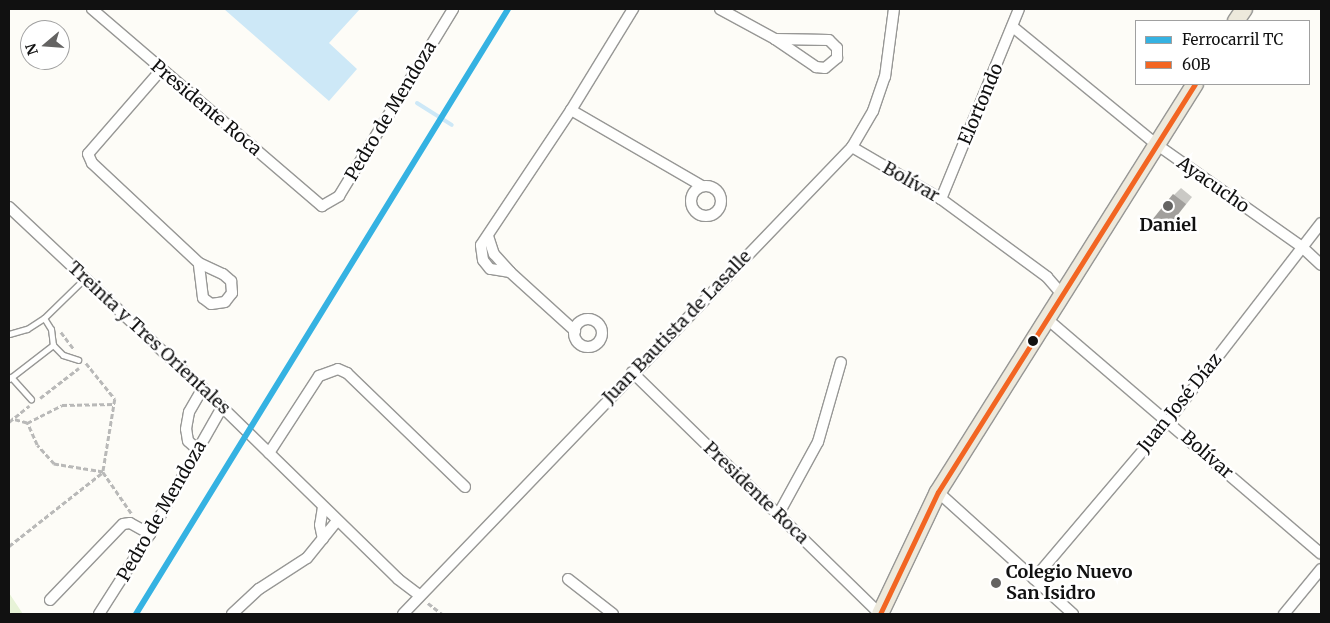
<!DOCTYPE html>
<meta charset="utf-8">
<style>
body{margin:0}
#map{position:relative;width:1330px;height:623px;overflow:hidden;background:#fdfcf7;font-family:Merriweather,serif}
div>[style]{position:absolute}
.green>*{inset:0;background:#e7f3d7}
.water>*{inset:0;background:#cde8f7}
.shadow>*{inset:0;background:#0003}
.stream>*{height:4px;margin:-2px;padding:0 2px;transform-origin:2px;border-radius:2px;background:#cde8f7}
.building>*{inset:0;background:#a19f9c}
.path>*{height:2.5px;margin-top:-1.25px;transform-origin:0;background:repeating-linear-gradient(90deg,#b9b9b8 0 5px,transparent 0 7.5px)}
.roads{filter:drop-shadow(1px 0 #979795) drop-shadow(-1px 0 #979795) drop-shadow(0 1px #979795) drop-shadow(0 -1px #979795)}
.lane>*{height:5px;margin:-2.5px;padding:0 2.5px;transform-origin:2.5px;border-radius:2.5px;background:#fffffe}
.street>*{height:10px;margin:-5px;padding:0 5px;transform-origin:5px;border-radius:5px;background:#fffffe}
.street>.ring{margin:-5px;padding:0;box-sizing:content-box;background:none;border:10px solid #fffffe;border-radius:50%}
.primary>*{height:16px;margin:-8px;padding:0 8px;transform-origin:8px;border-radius:8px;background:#ede9dc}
.bus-1>*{height:5px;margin:-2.5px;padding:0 2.5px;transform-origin:2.5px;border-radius:2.5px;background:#f26522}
.rail-1>*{height:6px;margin:-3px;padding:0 3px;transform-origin:3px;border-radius:3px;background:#35b2e2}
.dots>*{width:14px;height:14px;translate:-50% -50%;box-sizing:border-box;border:2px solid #fff;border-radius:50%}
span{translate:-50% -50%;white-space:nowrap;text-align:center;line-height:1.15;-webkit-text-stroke:5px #fff;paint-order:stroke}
.street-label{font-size:18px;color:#111}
.poi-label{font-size:18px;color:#111;font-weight:700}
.left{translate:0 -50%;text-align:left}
.frame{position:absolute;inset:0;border:10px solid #111;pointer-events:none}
.legend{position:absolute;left:1135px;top:20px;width:175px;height:65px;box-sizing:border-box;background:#fff;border:1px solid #a0a0a0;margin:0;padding:6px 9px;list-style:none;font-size:15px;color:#111}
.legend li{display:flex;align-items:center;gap:10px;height:25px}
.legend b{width:25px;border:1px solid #a0a0a0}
.north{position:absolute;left:20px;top:20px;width:50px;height:50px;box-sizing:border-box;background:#fff;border:1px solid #a0a0a0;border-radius:50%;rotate:252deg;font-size:14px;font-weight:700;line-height:20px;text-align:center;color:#111}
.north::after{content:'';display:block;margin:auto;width:18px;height:22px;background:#646362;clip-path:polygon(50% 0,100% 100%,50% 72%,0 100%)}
</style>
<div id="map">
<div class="green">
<i style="clip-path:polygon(9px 593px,23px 614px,9px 614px)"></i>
</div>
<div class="water">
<i style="clip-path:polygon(224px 9px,360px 9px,329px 43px,357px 69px,329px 101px)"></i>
</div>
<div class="shadow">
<i style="clip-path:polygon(1181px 188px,1192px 197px,1172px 222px,1174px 195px)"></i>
</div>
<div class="stream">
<i style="left:417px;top:103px;width:41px;rotate:32.2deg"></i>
</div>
<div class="building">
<i style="clip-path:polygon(1173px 194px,1186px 204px,1165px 231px,1152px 220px)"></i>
</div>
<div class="path">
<i style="left:61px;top:332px;width:21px;rotate:53deg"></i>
<i style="left:86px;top:363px;width:46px;rotate:51.1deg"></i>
<i style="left:115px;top:399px;width:74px;rotate:99.3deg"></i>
<i style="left:103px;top:472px;width:51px;rotate:55.4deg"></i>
<i style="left:40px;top:398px;width:49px;rotate:-37.6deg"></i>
<i style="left:9px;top:422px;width:26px;rotate:-39deg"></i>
<i style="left:27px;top:423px;width:39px;rotate:-27deg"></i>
<i style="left:62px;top:405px;width:53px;rotate:-1.1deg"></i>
<i style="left:9px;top:546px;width:120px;rotate:-38.2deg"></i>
<i style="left:103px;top:472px;width:50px;rotate:-170.7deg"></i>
<i style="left:54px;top:464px;width:25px;rotate:-132deg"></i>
<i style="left:37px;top:445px;width:24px;rotate:-114deg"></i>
<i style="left:27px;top:423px;width:16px;rotate:-165deg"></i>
<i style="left:428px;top:603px;width:18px;rotate:38deg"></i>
</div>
<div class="roads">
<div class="lane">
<i style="left:44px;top:318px;width:13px;rotate:58deg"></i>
<i style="left:51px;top:329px;width:16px;rotate:83deg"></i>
<i style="left:53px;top:345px;width:14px;rotate:45deg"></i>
<i style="left:63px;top:355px;width:16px;rotate:18deg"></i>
<i style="left:9px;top:334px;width:19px;rotate:-16deg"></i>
<i style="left:27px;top:329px;width:20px;rotate:-33deg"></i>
<i style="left:44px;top:318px;width:57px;rotate:-44.3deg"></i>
<i style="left:11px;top:377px;width:30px;rotate:48deg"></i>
<i style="left:9px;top:379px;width:56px;rotate:-37.7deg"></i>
</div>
<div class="street">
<i style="left:92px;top:9px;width:303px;rotate:40.6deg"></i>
<i style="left:322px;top:206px;width:20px;rotate:-30deg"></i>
<i style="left:339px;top:196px;width:219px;rotate:-58.6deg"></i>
<i style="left:720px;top:9px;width:63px;rotate:28.6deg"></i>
<i style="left:775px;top:39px;width:50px;rotate:34.3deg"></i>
<i style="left:816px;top:67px;width:9px;rotate:6deg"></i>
<i style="left:825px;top:68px;width:16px;rotate:-40deg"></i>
<i style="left:837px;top:58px;width:10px;rotate:-90deg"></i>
<i style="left:837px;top:48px;width:11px;rotate:-135deg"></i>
<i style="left:829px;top:40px;width:54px;rotate:-178.9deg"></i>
<i style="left:1013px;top:27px;width:185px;rotate:39.3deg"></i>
<i style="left:1156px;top:144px;width:179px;rotate:35.2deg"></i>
<i style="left:1302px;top:247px;width:26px;rotate:43deg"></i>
<i style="left:161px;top:70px;width:111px;rotate:131deg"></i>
<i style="left:88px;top:154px;width:10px;rotate:66deg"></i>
<i style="left:92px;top:163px;width:146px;rotate:43.1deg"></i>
<i style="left:571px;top:110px;width:151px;rotate:30.1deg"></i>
<i style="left:852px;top:147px;width:103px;rotate:30.3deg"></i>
<i style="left:941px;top:199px;width:132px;rotate:36.3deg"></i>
<i style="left:1047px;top:277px;width:21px;rotate:49deg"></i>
<i class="ring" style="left:691px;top:186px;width:20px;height:20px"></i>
<i style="left:941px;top:199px;width:205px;rotate:-67.7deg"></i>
<i style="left:9px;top:207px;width:292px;rotate:43.2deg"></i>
<i style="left:222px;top:407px;width:246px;rotate:44.3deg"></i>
<i style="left:398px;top:579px;width:26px;rotate:37deg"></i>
<i style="left:488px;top:236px;width:19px;rotate:72deg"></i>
<i style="left:494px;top:254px;width:24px;rotate:48deg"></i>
<i style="left:510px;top:272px;width:88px;rotate:42.2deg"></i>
<i style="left:199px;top:263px;width:26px;rotate:25deg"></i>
<i style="left:223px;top:274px;width:11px;rotate:41deg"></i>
<i style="left:231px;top:281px;width:12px;rotate:85deg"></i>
<i style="left:232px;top:293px;width:11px;rotate:128deg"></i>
<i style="left:225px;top:302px;width:14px;rotate:172deg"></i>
<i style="left:211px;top:304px;width:10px;rotate:-143deg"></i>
<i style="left:203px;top:298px;width:35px;rotate:-97deg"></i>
<i style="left:510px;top:272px;width:20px;rotate:-171deg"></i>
<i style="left:490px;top:269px;width:11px;rotate:-128deg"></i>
<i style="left:483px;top:260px;width:15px;rotate:-98deg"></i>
<i style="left:481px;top:245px;width:162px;rotate:-56.3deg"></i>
<i style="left:571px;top:110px;width:119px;rotate:-58.5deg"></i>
<i style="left:1046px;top:318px;width:362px;rotate:40.6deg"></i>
<i class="ring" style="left:574px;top:319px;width:18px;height:18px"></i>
<i style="left:632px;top:372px;width:347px;rotate:44.3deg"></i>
<i style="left:198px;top:450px;width:13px;rotate:-138deg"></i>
<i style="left:188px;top:441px;width:12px;rotate:-99deg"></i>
<i style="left:186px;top:429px;width:17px;rotate:-80deg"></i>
<i style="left:189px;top:412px;width:28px;rotate:-60deg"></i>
<i style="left:269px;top:453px;width:92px;rotate:-57deg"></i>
<i style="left:319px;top:376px;width:20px;rotate:-20deg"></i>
<i style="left:338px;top:369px;width:10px;rotate:24deg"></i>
<i style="left:347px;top:373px;width:164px;rotate:44deg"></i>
<i style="left:938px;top:492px;width:182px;rotate:42.1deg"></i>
<i style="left:323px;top:507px;width:18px;rotate:99deg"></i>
<i style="left:320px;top:525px;width:14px;rotate:78deg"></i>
<i style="left:778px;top:515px;width:83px;rotate:-61.3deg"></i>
<i style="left:818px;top:442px;width:83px;rotate:-74deg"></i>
<i style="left:568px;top:579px;width:57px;rotate:37.9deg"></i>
<i style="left:1034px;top:579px;width:207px;rotate:-49.7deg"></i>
<i style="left:1168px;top:421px;width:250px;rotate:-52.3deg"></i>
<i style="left:50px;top:600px;width:105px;rotate:-46.2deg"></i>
<i style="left:123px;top:524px;width:7px;rotate:-8deg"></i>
<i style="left:130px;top:523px;width:23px;rotate:29deg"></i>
<i style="left:99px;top:614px;width:95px;rotate:-57.5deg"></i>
<i style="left:150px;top:534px;width:146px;rotate:-60.4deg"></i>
<i style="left:232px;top:614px;width:37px;rotate:-43deg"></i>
<i style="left:259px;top:589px;width:57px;rotate:-32.9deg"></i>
<i style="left:307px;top:558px;width:48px;rotate:-51deg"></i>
<i style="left:403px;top:614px;width:648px;rotate:-46.13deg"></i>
<i style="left:852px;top:147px;width:42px;rotate:-59.7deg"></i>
<i style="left:873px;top:111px;width:36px;rotate:-71deg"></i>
<i style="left:885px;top:77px;width:69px;rotate:-82.5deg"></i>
<i style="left:1284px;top:614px;width:58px;rotate:-50.6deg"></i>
</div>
<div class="primary">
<i style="left:1236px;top:21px;width:14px;rotate:-56deg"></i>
<i style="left:880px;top:614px;width:135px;rotate:-64.6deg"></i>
<i style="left:938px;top:492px;width:482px;rotate:-57.8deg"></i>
</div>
</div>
<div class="bus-1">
<i style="left:880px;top:614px;width:135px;rotate:-64.6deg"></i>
<i style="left:938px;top:492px;width:482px;rotate:-57.8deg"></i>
</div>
<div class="rail-1">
<i style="left:136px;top:614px;width:710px;rotate:-58.41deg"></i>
</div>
<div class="dots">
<i style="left:1168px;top:206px;background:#646362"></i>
<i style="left:1033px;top:341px;background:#111"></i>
<i style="left:996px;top:583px;background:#646362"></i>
</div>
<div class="street-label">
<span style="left:981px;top:104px;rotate:-67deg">Elortondo</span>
<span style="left:206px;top:108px;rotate:40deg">Presidente Roca</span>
<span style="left:391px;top:111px;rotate:-59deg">Pedro de Mendoza</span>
<span style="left:911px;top:182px;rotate:30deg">Bolívar</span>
<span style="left:1213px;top:185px;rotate:35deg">Ayacucho</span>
<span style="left:677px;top:327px;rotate:-46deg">Juan Bautista de Lasalle</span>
<span style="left:149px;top:338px;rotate:43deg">Treinta y Tres Orientales</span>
<span style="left:1180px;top:403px;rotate:-51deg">Juan José Díaz</span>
<span style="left:1207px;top:455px;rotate:41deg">Bolívar</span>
<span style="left:756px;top:493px;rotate:44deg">Presidente Roca</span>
<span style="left:162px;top:511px;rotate:-60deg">Pedro de Mendoza</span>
</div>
<div class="poi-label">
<span style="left:1168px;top:225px">Daniel</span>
<span class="left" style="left:1006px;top:583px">Colegio Nuevo<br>San Isidro</span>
</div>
<div class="frame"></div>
<ul class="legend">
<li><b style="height:6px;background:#35b2e2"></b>Ferrocarril TC</li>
<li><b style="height:6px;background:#f26522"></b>60B</li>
</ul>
<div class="north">N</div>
</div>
